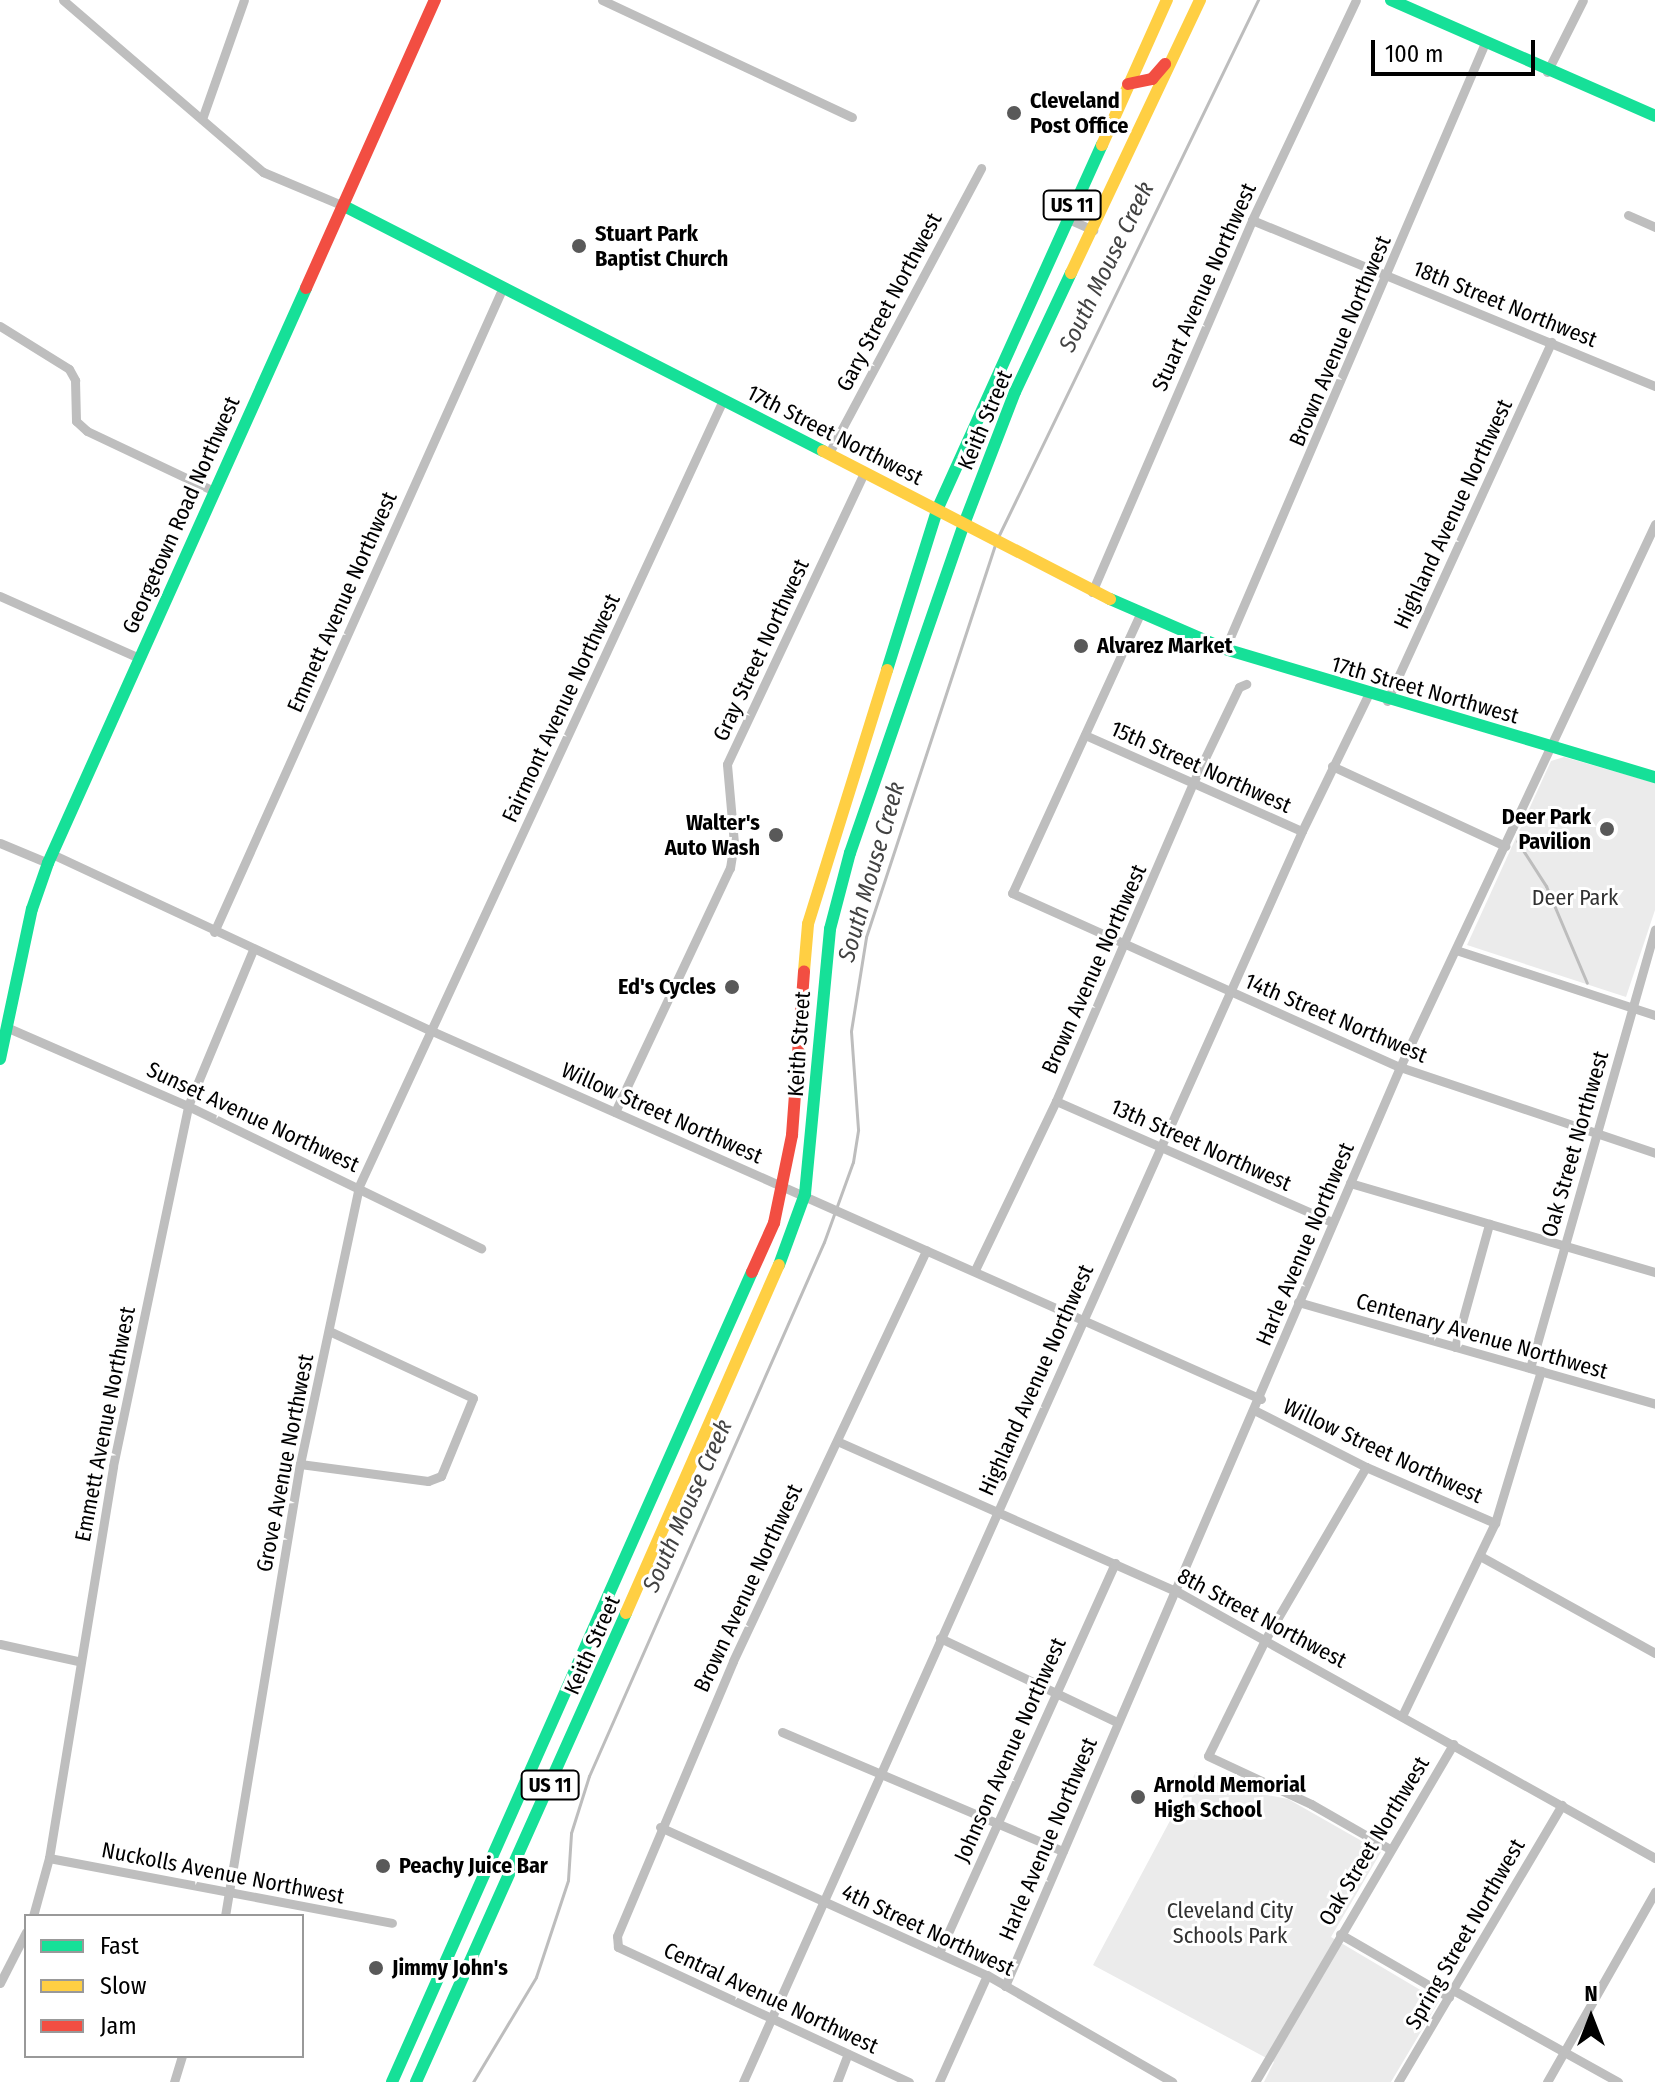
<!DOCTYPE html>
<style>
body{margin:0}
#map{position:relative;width:1655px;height:2082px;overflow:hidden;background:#fff;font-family:"Fira Sans Condensed",sans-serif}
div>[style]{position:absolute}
.green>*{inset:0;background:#ebebeb}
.stream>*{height:3px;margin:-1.5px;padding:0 1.5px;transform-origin:1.5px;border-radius:1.5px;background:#bdbdbd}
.street>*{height:9px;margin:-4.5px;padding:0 4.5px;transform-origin:4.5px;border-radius:4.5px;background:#bebebe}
.fast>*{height:12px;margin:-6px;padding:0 6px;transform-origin:6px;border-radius:6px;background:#16e098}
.slow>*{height:12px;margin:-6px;padding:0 6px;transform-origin:6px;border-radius:6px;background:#ffcf43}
.jam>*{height:12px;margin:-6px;padding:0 6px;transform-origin:6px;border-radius:6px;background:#f24e42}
.dots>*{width:22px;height:22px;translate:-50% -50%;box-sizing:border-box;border:4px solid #fff;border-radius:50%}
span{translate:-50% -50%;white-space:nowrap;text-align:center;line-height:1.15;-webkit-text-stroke:6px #fff;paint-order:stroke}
.shield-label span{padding:2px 6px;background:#fff;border:2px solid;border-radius:6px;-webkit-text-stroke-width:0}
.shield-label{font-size:20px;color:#000;font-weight:700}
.poi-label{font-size:22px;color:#000;font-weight:700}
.left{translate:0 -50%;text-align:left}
.right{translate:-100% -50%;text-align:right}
.street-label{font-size:22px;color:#000}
.park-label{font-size:22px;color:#313131}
.water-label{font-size:24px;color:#424242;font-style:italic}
.legend{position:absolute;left:24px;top:1914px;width:280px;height:144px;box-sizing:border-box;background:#fff;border:2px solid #999;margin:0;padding:10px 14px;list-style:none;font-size:24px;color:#000}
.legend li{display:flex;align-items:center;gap:16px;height:40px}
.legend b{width:40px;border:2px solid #999}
.north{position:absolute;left:1551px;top:1978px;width:80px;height:80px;-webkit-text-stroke:6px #fff;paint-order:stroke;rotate:0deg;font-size:22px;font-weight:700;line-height:32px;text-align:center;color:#000}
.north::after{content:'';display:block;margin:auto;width:28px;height:36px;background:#000;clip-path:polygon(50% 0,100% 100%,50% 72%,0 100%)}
.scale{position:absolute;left:1371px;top:40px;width:164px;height:36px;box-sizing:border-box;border:4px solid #000;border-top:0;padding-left:10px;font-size:24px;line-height:28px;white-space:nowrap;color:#000;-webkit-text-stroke:6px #fff;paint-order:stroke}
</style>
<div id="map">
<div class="green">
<i style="clip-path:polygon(1564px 757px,1655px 783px,1655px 910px,1626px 997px,1467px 945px,1551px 761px)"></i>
<i style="clip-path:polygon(1196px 1772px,1226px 1787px,1288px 1799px,1381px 1852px,1331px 1937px,1439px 2001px,1391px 2082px,1264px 2082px,1274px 2062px,1093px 1965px)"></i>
</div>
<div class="stream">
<i style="left:998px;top:537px;width:597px;rotate:-64.17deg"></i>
<i style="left:1517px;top:841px;width:54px;rotate:57.2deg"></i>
<i style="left:1546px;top:886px;width:105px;rotate:67.1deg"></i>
<i style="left:473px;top:2082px;width:122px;rotate:-59deg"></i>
<i style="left:536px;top:1977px;width:102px;rotate:-71.7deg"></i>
<i style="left:568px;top:1880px;width:47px;rotate:-86.3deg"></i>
<i style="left:571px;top:1833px;width:60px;rotate:-72.5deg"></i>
<i style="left:589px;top:1776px;width:583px;rotate:-66.25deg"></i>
<i style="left:824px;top:1242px;width:85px;rotate:-70.1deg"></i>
<i style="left:853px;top:1162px;width:33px;rotate:-81deg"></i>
<i style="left:858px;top:1129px;width:98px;rotate:-94.1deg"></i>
<i style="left:851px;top:1031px;width:95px;rotate:-80.9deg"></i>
<i style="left:866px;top:937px;width:414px;rotate:-71.8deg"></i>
</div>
<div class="street">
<i style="left:63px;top:0;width:264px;rotate:40.7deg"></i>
<i style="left:263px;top:172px;width:88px;rotate:22.8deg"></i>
<i style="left:602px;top:0;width:276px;rotate:25.1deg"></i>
<i style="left:1547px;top:72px;width:80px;rotate:-63.4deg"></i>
<i style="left:202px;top:119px;width:126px;rotate:-70.6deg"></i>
<i style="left:1628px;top:215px;width:30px;rotate:24deg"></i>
<i style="left:1066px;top:218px;width:30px;rotate:24deg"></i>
<i style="left:1252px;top:220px;width:436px;rotate:22.4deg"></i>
<i style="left:0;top:326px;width:81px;rotate:31.9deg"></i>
<i style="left:69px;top:369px;width:13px;rotate:61deg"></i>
<i style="left:75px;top:380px;width:41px;rotate:88.6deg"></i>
<i style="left:76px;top:421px;width:15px;rotate:42deg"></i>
<i style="left:87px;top:431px;width:138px;rotate:25.3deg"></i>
<i style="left:829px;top:453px;width:323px;rotate:-61.9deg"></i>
<i style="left:1092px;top:592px;width:405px;rotate:-66.7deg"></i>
<i style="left:1252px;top:220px;width:243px;rotate:-64.7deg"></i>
<i style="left:0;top:596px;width:152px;rotate:24deg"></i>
<i style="left:1140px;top:614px;width:307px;rotate:114.6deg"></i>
<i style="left:1012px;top:893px;width:425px;rotate:24.2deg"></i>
<i style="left:1400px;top:1067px;width:269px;rotate:18.6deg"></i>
<i style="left:1225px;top:649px;width:657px;rotate:-66.79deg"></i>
<i style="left:1387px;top:701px;width:395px;rotate:-65.4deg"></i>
<i style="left:1085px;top:735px;width:237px;rotate:23.9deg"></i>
<i style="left:1332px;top:766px;width:191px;rotate:24.8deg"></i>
<i style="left:0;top:843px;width:52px;rotate:22.6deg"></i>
<i style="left:52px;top:854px;width:419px;rotate:25deg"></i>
<i style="left:432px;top:1031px;width:907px;rotate:23.94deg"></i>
<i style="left:214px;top:932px;width:707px;rotate:-65.86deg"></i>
<i style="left:1456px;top:950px;width:209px;rotate:18.1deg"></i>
<i style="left:6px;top:1027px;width:198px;rotate:23.5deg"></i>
<i style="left:188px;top:1106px;width:326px;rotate:25.9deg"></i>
<i style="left:1056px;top:1101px;width:301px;rotate:23.7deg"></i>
<i style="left:615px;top:1112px;width:270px;rotate:-64.8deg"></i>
<i style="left:730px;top:868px;width:25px;rotate:-81deg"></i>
<i style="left:734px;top:843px;width:79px;rotate:-95.1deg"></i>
<i style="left:727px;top:764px;width:322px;rotate:-64.8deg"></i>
<i style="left:1350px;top:1183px;width:318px;rotate:16.3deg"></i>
<i style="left:975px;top:1270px;width:187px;rotate:-64.4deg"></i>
<i style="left:1056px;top:1101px;width:346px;rotate:-66.7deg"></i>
<i style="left:1193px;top:783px;width:106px;rotate:-64.4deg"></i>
<i style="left:1239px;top:687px;width:8px;rotate:-23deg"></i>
<i style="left:1298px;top:1302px;width:371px;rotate:15.9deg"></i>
<i style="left:1455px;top:1347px;width:128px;rotate:-74.5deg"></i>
<i style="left:1530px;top:1368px;width:456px;rotate:-74.1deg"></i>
<i style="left:1256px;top:1411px;width:123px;rotate:27deg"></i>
<i style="left:1366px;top:1467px;width:141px;rotate:23.5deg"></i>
<i style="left:837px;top:1441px;width:373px;rotate:23.9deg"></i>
<i style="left:1178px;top:1592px;width:546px;rotate:29.15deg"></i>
<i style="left:300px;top:1464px;width:129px;rotate:7.6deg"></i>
<i style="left:428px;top:1481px;width:14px;rotate:-21deg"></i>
<i style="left:441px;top:1476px;width:84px;rotate:-67.7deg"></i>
<i style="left:473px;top:1398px;width:159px;rotate:-155deg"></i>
<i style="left:1366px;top:1467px;width:198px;rotate:120.3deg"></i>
<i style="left:1266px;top:1638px;width:131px;rotate:116.2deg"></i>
<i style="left:1208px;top:1756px;width:114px;rotate:25deg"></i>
<i style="left:1311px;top:1804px;width:91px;rotate:29.7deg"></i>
<i style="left:1480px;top:1556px;width:200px;rotate:29deg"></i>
<i style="left:940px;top:1638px;width:196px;rotate:25.4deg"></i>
<i style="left:0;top:1644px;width:80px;rotate:12.3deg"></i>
<i style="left:1402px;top:1716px;width:214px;rotate:-64.3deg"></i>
<i style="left:1495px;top:1523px;width:159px;rotate:-73.2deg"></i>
<i style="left:782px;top:1732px;width:305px;rotate:23deg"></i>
<i style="left:660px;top:1827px;width:359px;rotate:24.4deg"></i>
<i style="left:987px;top:1975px;width:214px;rotate:30deg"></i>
<i style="left:49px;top:1858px;width:349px;rotate:10.7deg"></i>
<i style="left:33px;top:1916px;width:60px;rotate:-74.6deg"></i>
<i style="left:49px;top:1858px;width:397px;rotate:-80.7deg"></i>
<i style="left:113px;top:1466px;width:368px;rotate:-78.2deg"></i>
<i style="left:188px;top:1106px;width:169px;rotate:-67.4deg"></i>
<i style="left:225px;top:1916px;width:458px;rotate:-80.6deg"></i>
<i style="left:300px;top:1464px;width:284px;rotate:-78deg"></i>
<i style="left:359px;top:1186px;width:866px;rotate:-65.15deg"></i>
<i style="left:1340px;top:1934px;width:126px;rotate:30deg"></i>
<i style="left:939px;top:1953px;width:428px;rotate:-65.7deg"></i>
<i style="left:0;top:1983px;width:57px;rotate:-63deg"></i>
<i style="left:1005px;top:1986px;width:1000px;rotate:-66.74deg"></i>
<i style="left:1400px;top:1067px;width:600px;rotate:-64.84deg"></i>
<i style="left:1453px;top:1990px;width:189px;rotate:29.1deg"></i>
<i style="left:174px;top:2082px;width:27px;rotate:-73deg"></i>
<i style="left:743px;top:2082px;width:1370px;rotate:-65.92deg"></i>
<i style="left:1302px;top:831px;width:151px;rotate:-64.1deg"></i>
<i style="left:837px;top:2082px;width:30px;rotate:-69deg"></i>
<i style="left:909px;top:2082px;width:321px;rotate:-155.1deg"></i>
<i style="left:618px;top:1947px;width:11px;rotate:-95deg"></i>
<i style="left:617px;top:1936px;width:298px;rotate:-67.1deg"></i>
<i style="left:733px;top:1661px;width:454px;rotate:-64.8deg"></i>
<i style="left:939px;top:2082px;width:117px;rotate:-65.8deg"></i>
<i style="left:1255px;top:2082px;width:392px;rotate:-59.6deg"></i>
<i style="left:1398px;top:2082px;width:322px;rotate:-59.4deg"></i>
<i style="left:1547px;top:2082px;width:219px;rotate:-60.4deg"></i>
</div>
<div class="fast">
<i style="left:1391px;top:0;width:288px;rotate:23.7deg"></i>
<i style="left:344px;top:206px;width:538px;rotate:27.09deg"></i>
<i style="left:1110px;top:599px;width:125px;rotate:23.5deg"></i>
<i style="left:1225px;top:649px;width:449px;rotate:16.6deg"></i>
<i style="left:887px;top:670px;width:168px;rotate:-72.6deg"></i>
<i style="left:937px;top:510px;width:401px;rotate:-65.7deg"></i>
<i style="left:0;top:1059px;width:153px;rotate:-78deg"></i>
<i style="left:32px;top:909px;width:49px;rotate:-70.8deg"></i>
<i style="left:48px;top:863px;width:630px;rotate:-65.83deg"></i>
<i style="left:779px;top:1265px;width:76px;rotate:-69.9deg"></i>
<i style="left:805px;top:1194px;width:266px;rotate:-84.6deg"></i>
<i style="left:830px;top:929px;width:79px;rotate:-75.3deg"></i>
<i style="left:850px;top:853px;width:348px;rotate:-70.9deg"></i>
<i style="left:964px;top:524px;width:142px;rotate:-68.9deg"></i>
<i style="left:1015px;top:392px;width:132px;rotate:-64.8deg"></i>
<i style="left:392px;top:2082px;width:886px;rotate:-66.04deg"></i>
<i style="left:416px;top:2082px;width:514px;rotate:-65.88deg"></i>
</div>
<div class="slow">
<i style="left:1102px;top:145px;width:159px;rotate:-65.9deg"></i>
<i style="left:1071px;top:273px;width:302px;rotate:-64.7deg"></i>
<i style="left:823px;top:451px;width:323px;rotate:27.3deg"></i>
<i style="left:804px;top:971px;width:47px;rotate:-85.1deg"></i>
<i style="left:808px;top:924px;width:266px;rotate:-72.7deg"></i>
<i style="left:626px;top:1613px;width:380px;rotate:-66.3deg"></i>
</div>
<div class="jam">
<i style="left:1128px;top:84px;width:25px;rotate:-12deg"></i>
<i style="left:1152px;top:79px;width:20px;rotate:-49deg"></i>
<i style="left:306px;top:288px;width:316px;rotate:-65.9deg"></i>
<i style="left:752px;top:1272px;width:54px;rotate:-65.8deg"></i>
<i style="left:774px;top:1223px;width:90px;rotate:-78.4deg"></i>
<i style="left:792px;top:1135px;width:164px;rotate:-85.8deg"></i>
</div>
<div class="dots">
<i style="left:1014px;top:113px;background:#595959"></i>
<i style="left:579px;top:246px;background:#595959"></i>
<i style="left:1081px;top:646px;background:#595959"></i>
<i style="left:1607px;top:829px;background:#595959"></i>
<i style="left:776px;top:835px;background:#595959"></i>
<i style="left:732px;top:987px;background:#595959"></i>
<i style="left:1138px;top:1797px;background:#595959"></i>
<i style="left:383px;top:1866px;background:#595959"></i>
<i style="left:376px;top:1968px;background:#595959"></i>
</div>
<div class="shield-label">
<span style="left:1072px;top:205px">US 11</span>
<span style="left:550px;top:1785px">US 11</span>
</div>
<div class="poi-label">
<span class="left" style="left:1030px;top:113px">Cleveland<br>Post Office</span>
<span class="left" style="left:595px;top:246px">Stuart Park<br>Baptist Church</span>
<span class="left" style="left:1097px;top:646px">Alvarez Market</span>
<span class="right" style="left:1591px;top:829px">Deer Park<br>Pavilion</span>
<span class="right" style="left:760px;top:835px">Walter's<br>Auto Wash</span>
<span class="right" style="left:716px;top:987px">Ed's Cycles</span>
<span class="left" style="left:1154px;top:1797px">Arnold Memorial<br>High School</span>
<span class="left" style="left:399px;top:1866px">Peachy Juice Bar</span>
<span class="left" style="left:392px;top:1968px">Jimmy John's</span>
</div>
<div class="street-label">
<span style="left:1204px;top:287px;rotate:-66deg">Stuart Avenue Northwest</span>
<span style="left:889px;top:302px;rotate:-62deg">Gary Street Northwest</span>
<span style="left:1505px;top:304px;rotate:22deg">18th Street Northwest</span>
<span style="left:1340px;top:341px;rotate:-67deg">Brown Avenue Northwest</span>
<span style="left:985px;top:420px;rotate:-67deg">Keith Street</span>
<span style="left:835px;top:435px;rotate:27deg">17th Street Northwest</span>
<span style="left:1453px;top:514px;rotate:-65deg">Highland Avenue Northwest</span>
<span style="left:181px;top:515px;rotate:-66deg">Georgetown Road Northwest</span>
<span style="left:342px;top:602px;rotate:-66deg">Emmett Avenue Northwest</span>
<span style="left:761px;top:650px;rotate:-65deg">Gray Street Northwest</span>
<span style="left:1425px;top:690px;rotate:16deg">17th Street Northwest</span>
<span style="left:561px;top:708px;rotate:-65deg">Fairmont Avenue Northwest</span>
<span style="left:1201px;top:767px;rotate:24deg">15th Street Northwest</span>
<span style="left:1094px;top:969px;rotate:-66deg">Brown Avenue Northwest</span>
<span style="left:1336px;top:1018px;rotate:23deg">14th Street Northwest</span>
<span style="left:799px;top:1044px;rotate:-86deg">Keith Street</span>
<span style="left:662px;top:1113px;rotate:24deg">Willow Street Northwest</span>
<span style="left:253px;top:1117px;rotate:25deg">Sunset Avenue Northwest</span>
<span style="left:1575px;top:1144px;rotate:-74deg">Oak Street Northwest</span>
<span style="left:1201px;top:1145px;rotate:24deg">13th Street Northwest</span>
<span style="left:1305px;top:1244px;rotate:-67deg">Harle Avenue Northwest</span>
<span style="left:1482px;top:1336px;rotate:16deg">Centenary Avenue Northwest</span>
<span style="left:1036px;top:1380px;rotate:-66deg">Highland Avenue Northwest</span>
<span style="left:105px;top:1424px;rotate:-79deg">Emmett Avenue Northwest</span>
<span style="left:1383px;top:1451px;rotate:25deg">Willow Street Northwest</span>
<span style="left:285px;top:1463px;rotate:-79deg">Grove Avenue Northwest</span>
<span style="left:748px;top:1588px;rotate:-65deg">Brown Avenue Northwest</span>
<span style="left:1262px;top:1618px;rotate:28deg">8th Street Northwest</span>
<span style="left:592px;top:1645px;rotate:-66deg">Keith Street</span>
<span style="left:1010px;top:1750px;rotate:-66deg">Johnson Avenue Northwest</span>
<span style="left:1048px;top:1839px;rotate:-67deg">Harle Avenue Northwest</span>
<span style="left:1374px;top:1841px;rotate:-59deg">Oak Street Northwest</span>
<span style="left:223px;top:1873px;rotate:11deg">Nuckolls Avenue Northwest</span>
<span style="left:928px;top:1930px;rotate:25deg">4th Street Northwest</span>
<span style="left:1465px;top:1934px;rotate:-60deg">Spring Street Northwest</span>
<span style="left:771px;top:1998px;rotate:25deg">Central Avenue Northwest</span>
</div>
<div class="park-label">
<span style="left:1575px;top:898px">Deer Park</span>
<span style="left:1230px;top:1923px">Cleveland City<br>Schools Park</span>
</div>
<div class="water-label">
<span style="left:1107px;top:267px;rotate:-64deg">South Mouse Creek</span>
<span style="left:872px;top:872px;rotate:-74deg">South Mouse Creek</span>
<span style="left:688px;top:1506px;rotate:-66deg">South Mouse Creek</span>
</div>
<ul class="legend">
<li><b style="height:10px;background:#16e098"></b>Fast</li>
<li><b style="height:10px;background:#ffcf43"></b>Slow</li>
<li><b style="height:10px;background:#f24e42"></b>Jam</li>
</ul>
<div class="north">N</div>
<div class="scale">100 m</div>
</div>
